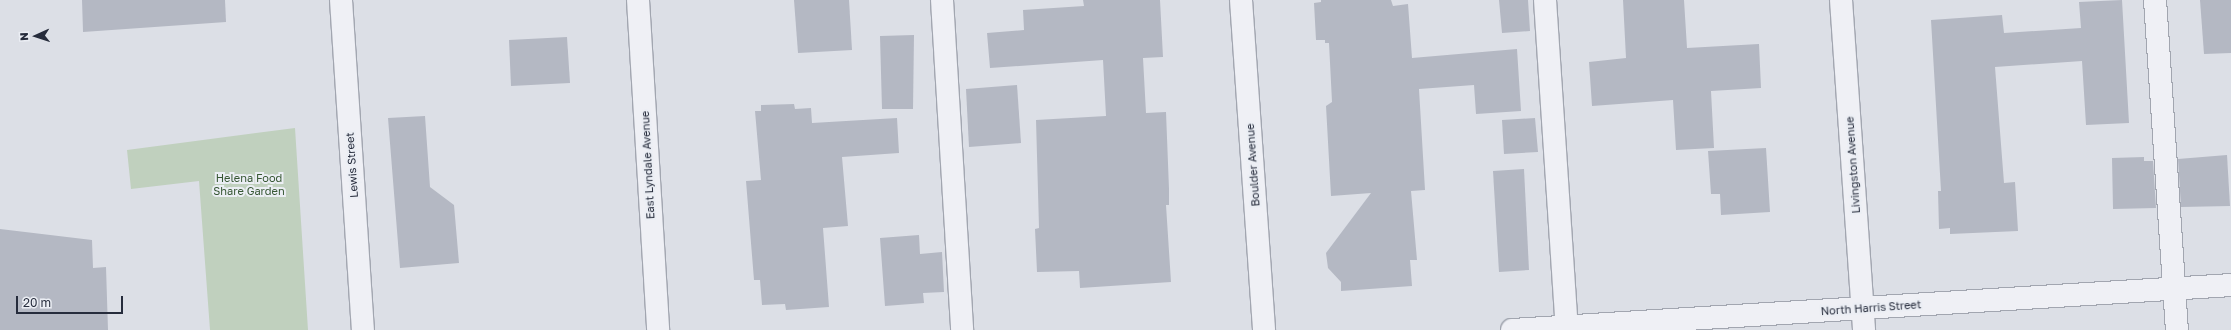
<!DOCTYPE html>
<style>
body{margin:0}
#map{position:relative;width:2231px;height:330px;overflow:hidden;background:#dcdfe6;font-family:"Golos Text",sans-serif}
div>[style]{position:absolute}
.green>*{inset:0;background:#c0d0be}
.building>*{inset:0;background:#b4b8c3}
.roads{filter:drop-shadow(1px 0 #a2a6b0) drop-shadow(-1px 0 #a2a6b0) drop-shadow(0 1px #a2a6b0) drop-shadow(0 -1px #a2a6b0)}
.minor>*{height:22px;margin:-11px;padding:0 11px;transform-origin:11px;border-radius:11px;background:#eff0f5}
span{translate:-50% -50%;white-space:nowrap;text-align:center;line-height:1.15;-webkit-text-stroke:4px #ebeef4;paint-order:stroke}
.street-label{font-size:11px;color:#262c3c}
.park-label{font-size:11px;color:#375734}
.north{position:absolute;left:16px;top:16px;width:40px;height:40px;-webkit-text-stroke:3px #ebeef4;paint-order:stroke;rotate:267deg;font-size:11px;font-weight:700;line-height:16px;text-align:center;color:#262c3c}
.north::after{content:'';display:block;margin:auto;width:14px;height:18px;background:#262c3c;clip-path:polygon(50% 0,100% 100%,50% 72%,0 100%)}
.scale{position:absolute;left:16px;top:296px;width:107px;height:18px;box-sizing:border-box;border:2px solid #262c3c;border-top:0;padding-left:5px;font-size:12px;line-height:14px;white-space:nowrap;color:#262c3c;-webkit-text-stroke:3px #ebeef4;paint-order:stroke}
</style>
<div id="map">
<div class="green">
<i style="clip-path:polygon(295px 128px,308px 330px,210px 330px,199px 181px,131px 189px,127px 150px)"></i>
</div>
<div class="building">
<i style="clip-path:polygon(82px 0,225px 0,226px 22px,83px 32px)"></i>
<i style="clip-path:polygon(794px 0,849px 0,852px 50px,798px 53px)"></i>
<i style="clip-path:polygon(1083px 0,1160px 0,1163px 57px,1143px 58px,1146px 113px,1166px 112px,1169px 189px,1169px 205px,1166px 205px,1171px 282px,1080px 288px,1079px 271px,1037px 272px,1035px 229px,1039px 228px,1036px 120px,1106px 116px,1103px 60px,990px 68px,987px 33px,1024px 30px,1023px 10px,1084px 6px)"></i>
<i style="clip-path:polygon(1321px 0,1391px 0,1393px 6px,1408px 4px,1412px 58px,1517px 49px,1521px 111px,1476px 114px,1474px 85px,1419px 89px,1425px 190px,1411px 191px,1417px 260px,1410px 260px,1412px 286px,1341px 291px,1341px 282px,1328px 268px,1326px 253px,1371px 193px,1331px 196px,1326px 106px,1332px 102px,1329px 43px,1325px 43px,1325px 40px,1316px 40px,1314px 3px,1321px 2px)"></i>
<i style="clip-path:polygon(1499px 0,1528px 0,1530px 31px,1502px 33px)"></i>
<i style="clip-path:polygon(1623px 0,1684px 0,1687px 48px,1759px 44px,1761px 88px,1711px 91px,1714px 148px,1676px 150px,1673px 100px,1592px 106px,1589px 62px,1626px 58px)"></i>
<i style="clip-path:polygon(2122px 0,2129px 123px,2086px 125px,2082px 61px,1995px 67px,2004px 183px,2015px 182px,2018px 231px,1950px 234px,1950px 228px,1939px 229px,1938px 191px,1941px 191px,1931px 20px,2002px 15px,2004px 33px,2081px 28px,2079px 2px)"></i>
<i style="clip-path:polygon(2200px 0,2231px 0,2231px 53px,2204px 54px)"></i>
<i style="clip-path:polygon(914px 35px,913px 109px,882px 109px,880px 36px)"></i>
<i style="clip-path:polygon(567px 37px,570px 83px,511px 86px,509px 40px)"></i>
<i style="clip-path:polygon(1017px 85px,1021px 143px,969px 147px,966px 89px)"></i>
<i style="clip-path:polygon(794px 104px,795px 109px,811px 108px,812px 123px,897px 118px,899px 153px,842px 157px,848px 226px,823px 228px,829px 307px,786px 310px,785px 304px,762px 305px,760px 280px,754px 280px,746px 181px,761px 180px,755px 111px,761px 111px,761px 105px)"></i>
<i style="clip-path:polygon(425px 116px,430px 187px,454px 205px,459px 263px,400px 268px,388px 118px)"></i>
<i style="clip-path:polygon(1535px 118px,1538px 152px,1504px 154px,1502px 120px)"></i>
<i style="clip-path:polygon(1766px 148px,1770px 212px,1721px 215px,1720px 194px,1711px 194px,1708px 151px)"></i>
<i style="clip-path:polygon(2227px 155px,2230px 206px,2181px 207px,2178px 159px)"></i>
<i style="clip-path:polygon(2144px 157px,2144px 161px,2153px 161px,2156px 208px,2113px 209px,2112px 158px)"></i>
<i style="clip-path:polygon(1524px 169px,1529px 270px,1499px 272px,1493px 171px)"></i>
<i style="clip-path:polygon(0 229px,92px 240px,93px 268px,106px 267px,108px 330px,0 330px)"></i>
<i style="clip-path:polygon(919px 235px,920px 254px,942px 252px,944px 292px,923px 293px,924px 303px,885px 306px,880px 238px)"></i>
</div>
<div class="roads">
<div class="minor">
<i style="left:341px;top:0;width:331px;rotate:86.2deg"></i>
<i style="left:638px;top:0;width:331px;rotate:86.5deg"></i>
<i style="left:942px;top:0;width:331px;rotate:86.5deg"></i>
<i style="left:1241px;top:0;width:331px;rotate:86deg"></i>
<i style="left:1545px;top:0;width:328px;rotate:86.2deg"></i>
<i style="left:1841px;top:0;width:331px;rotate:86deg"></i>
<i style="left:2155px;top:0;width:331px;rotate:86.2deg"></i>
<i style="left:1512px;top:330px;width:720px;rotate:-3.58deg"></i>
</div>
</div>
<div class="street-label">
<span style="left:352px;top:165px;rotate:-94deg">Lewis Street</span>
<span style="left:648px;top:165px;rotate:-93deg">East Lyndale Avenue</span>
<span style="left:1253px;top:165px;rotate:-94deg">Boulder Avenue</span>
<span style="left:1853px;top:165px;rotate:-94deg">Livingston Avenue</span>
<span style="left:1871px;top:308px;rotate:-4deg">North Harris Street</span>
</div>
<div class="park-label">
<span style="left:249px;top:185px">Helena Food<br>Share Garden</span>
</div>
<div class="north">N</div>
<div class="scale">20 m</div>
</div>
